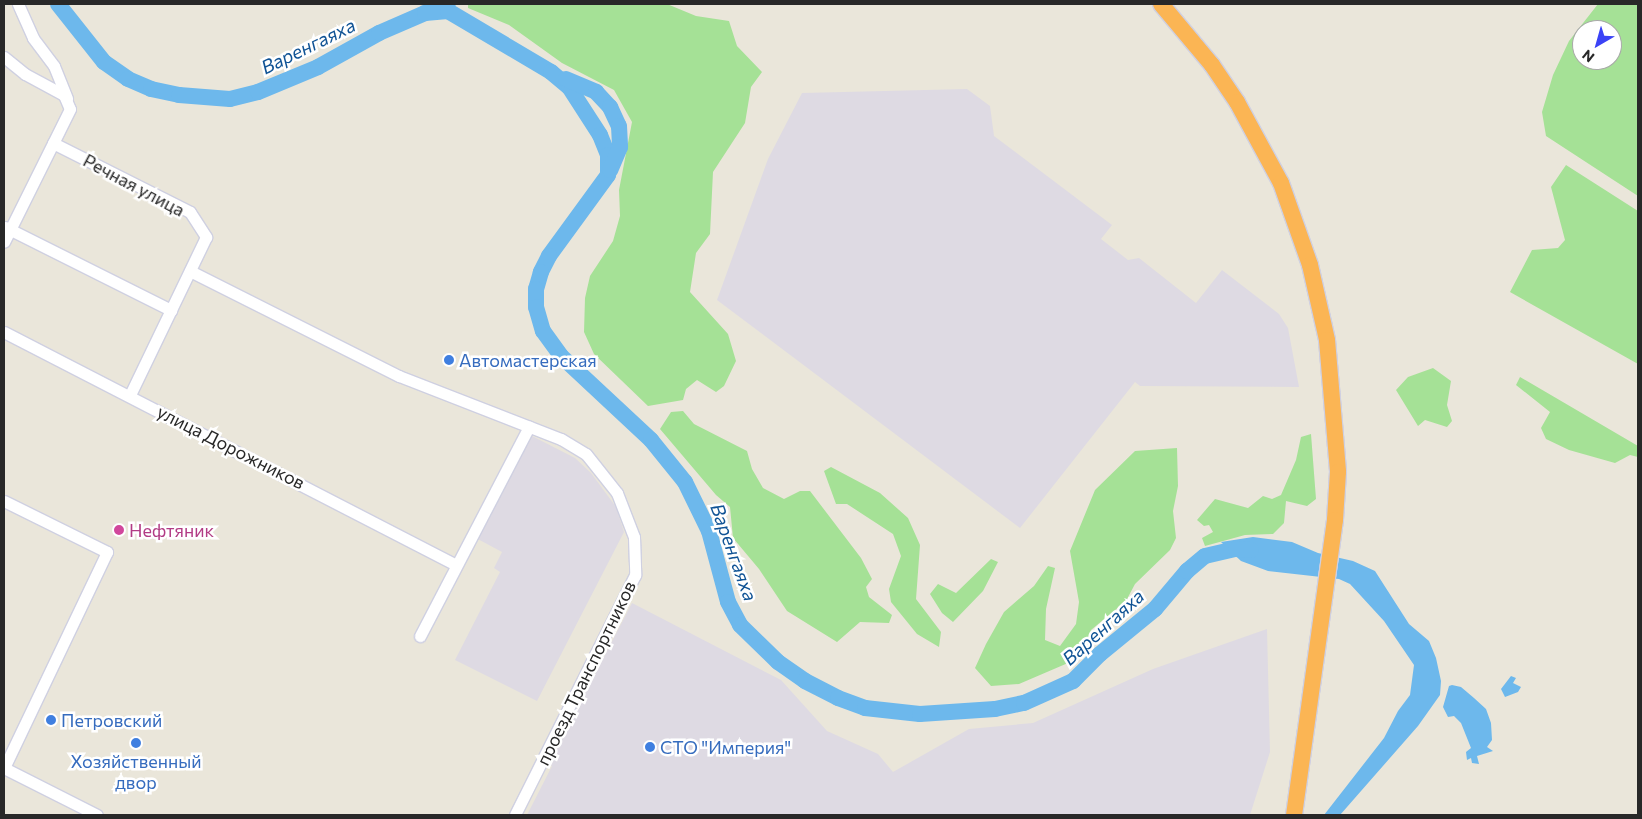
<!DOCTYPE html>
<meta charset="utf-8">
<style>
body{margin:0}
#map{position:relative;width:1642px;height:819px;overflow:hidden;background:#eae6da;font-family:Commissioner,sans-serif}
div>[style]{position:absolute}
.industrial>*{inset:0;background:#dedae3}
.green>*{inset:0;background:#a5e196}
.water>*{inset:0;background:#6db8ec}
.stream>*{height:2.5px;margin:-1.25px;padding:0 1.25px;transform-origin:1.25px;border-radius:1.25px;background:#6db8ec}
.river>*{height:16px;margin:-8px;padding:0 8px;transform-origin:8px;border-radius:8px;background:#6db8ec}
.roads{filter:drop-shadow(1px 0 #cfd0e1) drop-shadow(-1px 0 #cfd0e1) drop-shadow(0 1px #cfd0e1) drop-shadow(0 -1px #cfd0e1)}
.minor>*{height:11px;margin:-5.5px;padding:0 5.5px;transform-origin:5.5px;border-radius:5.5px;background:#fff}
.highway>*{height:16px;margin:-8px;padding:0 8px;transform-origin:8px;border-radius:8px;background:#fbb554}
.dots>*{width:14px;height:14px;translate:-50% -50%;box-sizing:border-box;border:2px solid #fff;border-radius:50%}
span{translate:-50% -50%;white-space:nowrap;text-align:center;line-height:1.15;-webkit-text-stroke:5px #fff;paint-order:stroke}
.street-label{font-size:18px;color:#282828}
.shop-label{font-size:18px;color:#366cbe}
.left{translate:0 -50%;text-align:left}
.hotel-label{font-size:18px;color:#b23c85}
.water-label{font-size:19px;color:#105395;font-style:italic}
.frame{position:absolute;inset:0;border:5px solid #282828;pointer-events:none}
.north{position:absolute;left:1572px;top:20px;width:50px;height:50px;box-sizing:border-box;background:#fff;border:1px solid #a9a9a9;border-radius:50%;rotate:218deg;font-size:14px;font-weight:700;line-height:20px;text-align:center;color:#282828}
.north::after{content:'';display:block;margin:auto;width:18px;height:22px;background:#3b43f6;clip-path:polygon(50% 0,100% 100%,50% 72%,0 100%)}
</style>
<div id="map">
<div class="industrial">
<i style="clip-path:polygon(967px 89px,990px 106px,994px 136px,1112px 225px,1101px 239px,1128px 260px,1139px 258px,1196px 303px,1222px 270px,1279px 314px,1288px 328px,1299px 387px,1140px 386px,1135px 382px,1020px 528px,717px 300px,768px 159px,802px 93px)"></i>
<i style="clip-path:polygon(528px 434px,575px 458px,591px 473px,616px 507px,624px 532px,537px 701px,455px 660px,500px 572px,494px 568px,502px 552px,474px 537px)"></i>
<i style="clip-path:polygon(632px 603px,781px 680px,827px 731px,878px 754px,893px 772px,969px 729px,1033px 723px,1153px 669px,1267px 629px,1270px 752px,1250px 815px,527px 815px,552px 766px,548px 764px)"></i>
</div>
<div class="green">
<i style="clip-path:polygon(468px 4px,667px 4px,696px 16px,729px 21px,737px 46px,762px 72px,751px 87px,745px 123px,713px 172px,710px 234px,696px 253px,690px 292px,728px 334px,736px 361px,724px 386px,716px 392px,697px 380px,686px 389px,683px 400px,648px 406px,594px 354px,584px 332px,585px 298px,590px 276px,613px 241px,620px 216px,619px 190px,632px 122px,614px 90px,562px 63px,509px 25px,468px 8px)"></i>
<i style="clip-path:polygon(evenodd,1598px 4px,1638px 4px,1638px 196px,1546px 136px,1542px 112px,1553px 75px,1569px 41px,1598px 4px,1582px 30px,1612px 30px,1612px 60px,1582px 60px,1582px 30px)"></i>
<i style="clip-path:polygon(1566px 165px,1638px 211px,1638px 364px,1510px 292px,1532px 250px,1558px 248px,1565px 240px,1551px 187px)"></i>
<i style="clip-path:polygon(1433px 368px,1451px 381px,1447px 405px,1452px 421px,1447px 427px,1425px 420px,1418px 426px,1396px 390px,1408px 377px)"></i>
<i style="clip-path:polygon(1520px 377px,1638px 446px,1638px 457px,1630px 455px,1615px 463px,1569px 450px,1546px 439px,1541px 428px,1550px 412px,1516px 385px)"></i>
<i style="clip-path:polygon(683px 411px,694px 424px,747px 451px,752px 469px,763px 488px,784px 499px,800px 491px,810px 491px,861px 558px,872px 579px,866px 587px,869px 597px,892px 615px,889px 623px,860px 622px,837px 642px,787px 611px,759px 569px,733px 538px,730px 507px,716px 495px,660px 429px,671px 412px)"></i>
<i style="clip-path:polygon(1311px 434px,1316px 499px,1307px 506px,1286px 501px,1284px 523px,1273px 534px,1245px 535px,1205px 546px,1202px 538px,1213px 532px,1209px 525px,1204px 526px,1197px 520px,1215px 499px,1248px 508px,1263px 496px,1272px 499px,1281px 495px,1296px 460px,1301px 437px)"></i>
<i style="clip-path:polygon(1177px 448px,1178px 486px,1173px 511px,1176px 538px,1170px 550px,1135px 584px,1126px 601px,1091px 630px,1086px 644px,1068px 663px,1019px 684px,991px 686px,975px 668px,986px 644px,1004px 612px,1034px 586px,1048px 566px,1055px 568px,1046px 609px,1045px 640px,1060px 646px,1076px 624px,1079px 602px,1070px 551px,1095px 490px,1135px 451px)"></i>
<i style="clip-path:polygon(831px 467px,880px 493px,908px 518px,920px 545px,916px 599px,941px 632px,939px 647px,917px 634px,891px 602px,889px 589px,901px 556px,893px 534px,847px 504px,836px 504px,824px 471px)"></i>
<i style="clip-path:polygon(991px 559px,998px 562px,983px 591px,953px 622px,942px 613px,930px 594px,938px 584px,956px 593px)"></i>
</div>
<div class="water">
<i style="clip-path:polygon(1253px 537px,1292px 542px,1318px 553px,1353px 561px,1375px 571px,1409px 624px,1429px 641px,1436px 658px,1441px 681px,1440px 695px,1418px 726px,1340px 815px,1324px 815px,1384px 738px,1398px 711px,1410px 695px,1414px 665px,1384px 621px,1350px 584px,1339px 579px,1268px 571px,1241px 561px,1221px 542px)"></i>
<i style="clip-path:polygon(1511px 676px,1516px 678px,1513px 683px,1521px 687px,1518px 692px,1505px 697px,1501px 689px)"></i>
<i style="clip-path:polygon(1452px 685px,1461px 687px,1474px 698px,1486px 709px,1491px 723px,1492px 740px,1487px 747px,1493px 751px,1477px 756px,1479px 764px,1472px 763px,1471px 758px,1467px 760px,1466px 752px,1471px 748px,1461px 723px,1454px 716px,1448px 717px,1443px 707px,1449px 686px)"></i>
</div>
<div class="stream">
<i style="left:448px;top:11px;width:9px;rotate:-49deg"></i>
</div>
<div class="river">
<i style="left:58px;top:4px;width:74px;rotate:51.6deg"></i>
<i style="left:104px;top:62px;width:29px;rotate:35deg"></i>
<i style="left:128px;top:79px;width:25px;rotate:23deg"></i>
<i style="left:151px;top:89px;width:29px;rotate:12deg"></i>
<i style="left:179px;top:95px;width:51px;rotate:4.5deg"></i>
<i style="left:230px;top:99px;width:29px;rotate:-14deg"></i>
<i style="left:258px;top:92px;width:65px;rotate:-22.6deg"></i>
<i style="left:318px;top:67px;width:70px;rotate:-29.1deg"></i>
<i style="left:379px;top:33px;width:50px;rotate:-23.5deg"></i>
<i style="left:425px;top:13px;width:23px;rotate:-5deg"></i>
<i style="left:448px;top:11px;width:120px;rotate:30.6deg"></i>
<i style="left:551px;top:72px;width:23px;rotate:40deg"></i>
<i style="left:569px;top:87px;width:57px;rotate:57.1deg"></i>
<i style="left:600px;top:135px;width:22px;rotate:68deg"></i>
<i style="left:608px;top:155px;width:20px;rotate:90deg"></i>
<i style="left:608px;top:175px;width:100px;rotate:126.1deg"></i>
<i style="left:549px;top:256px;width:18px;rotate:117deg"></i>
<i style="left:541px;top:272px;width:18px;rotate:106deg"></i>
<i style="left:536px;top:289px;width:18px;rotate:90deg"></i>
<i style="left:536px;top:307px;width:25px;rotate:74deg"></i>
<i style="left:543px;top:331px;width:31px;rotate:54deg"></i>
<i style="left:561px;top:356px;width:123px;rotate:43deg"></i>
<i style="left:651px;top:440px;width:54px;rotate:51deg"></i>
<i style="left:685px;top:482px;width:55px;rotate:63.9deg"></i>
<i style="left:709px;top:531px;width:73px;rotate:75deg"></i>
<i style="left:728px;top:602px;width:26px;rotate:62deg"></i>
<i style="left:740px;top:625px;width:53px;rotate:44.2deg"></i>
<i style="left:778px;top:662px;width:33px;rotate:35deg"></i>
<i style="left:805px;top:681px;width:37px;rotate:27deg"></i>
<i style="left:838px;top:698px;width:29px;rotate:20deg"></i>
<i style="left:865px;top:708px;width:55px;rotate:6.2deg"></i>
<i style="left:920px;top:714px;width:75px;rotate:-3.8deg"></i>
<i style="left:995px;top:709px;width:30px;rotate:-12deg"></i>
<i style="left:1024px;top:703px;width:54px;rotate:-24.2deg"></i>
<i style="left:1073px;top:681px;width:38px;rotate:-45deg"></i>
<i style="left:1100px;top:654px;width:71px;rotate:-39.3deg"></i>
<i style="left:1155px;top:609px;width:50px;rotate:-49.9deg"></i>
<i style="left:1187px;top:571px;width:23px;rotate:-40deg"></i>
<i style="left:1205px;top:556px;width:32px;rotate:-13deg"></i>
<i style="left:1236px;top:549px;width:15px;rotate:4deg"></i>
<i style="left:566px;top:79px;width:33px;rotate:23deg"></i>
<i style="left:596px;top:92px;width:21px;rotate:47deg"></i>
<i style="left:610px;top:107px;width:21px;rotate:65deg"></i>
<i style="left:619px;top:126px;width:21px;rotate:87deg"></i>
<i style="left:620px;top:147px;width:25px;rotate:113deg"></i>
</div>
<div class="roads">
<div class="minor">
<i style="left:18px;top:4px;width:37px;rotate:66deg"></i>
<i style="left:33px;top:38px;width:35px;rotate:53deg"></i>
<i style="left:54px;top:66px;width:35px;rotate:68deg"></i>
<i style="left:4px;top:57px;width:27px;rotate:39deg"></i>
<i style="left:25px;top:74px;width:44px;rotate:28.3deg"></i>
<i style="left:64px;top:95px;width:15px;rotate:67deg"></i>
<i style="left:70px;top:109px;width:148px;rotate:116.4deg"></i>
<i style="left:53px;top:143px;width:153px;rotate:26.7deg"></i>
<i style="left:190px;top:212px;width:30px;rotate:57deg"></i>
<i style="left:206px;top:237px;width:175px;rotate:115.7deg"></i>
<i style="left:5px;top:227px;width:186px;rotate:26.6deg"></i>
<i style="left:190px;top:271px;width:234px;rotate:26.7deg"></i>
<i style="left:399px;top:376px;width:174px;rotate:21.3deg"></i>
<i style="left:561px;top:439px;width:29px;rotate:31deg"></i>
<i style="left:586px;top:454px;width:50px;rotate:51.5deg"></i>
<i style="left:617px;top:493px;width:47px;rotate:68.9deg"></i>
<i style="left:634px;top:537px;width:38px;rotate:88deg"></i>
<i style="left:635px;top:575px;width:268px;rotate:116.6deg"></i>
<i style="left:4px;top:332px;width:509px;rotate:27.27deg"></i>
<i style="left:4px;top:501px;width:115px;rotate:26.3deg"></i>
<i style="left:107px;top:552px;width:239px;rotate:115.5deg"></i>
<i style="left:420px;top:636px;width:236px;rotate:-62.5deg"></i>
<i style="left:4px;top:768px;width:104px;rotate:26.8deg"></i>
</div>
<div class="highway">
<i style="left:1161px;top:4px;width:80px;rotate:50.1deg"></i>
<i style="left:1212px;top:65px;width:45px;rotate:56deg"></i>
<i style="left:1237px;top:102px;width:92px;rotate:61.5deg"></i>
<i style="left:1281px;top:183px;width:87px;rotate:70.5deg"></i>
<i style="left:1310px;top:265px;width:77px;rotate:77.2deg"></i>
<i style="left:1327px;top:340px;width:132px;rotate:85.2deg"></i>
<i style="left:1338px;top:472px;width:48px;rotate:93.6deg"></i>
<i style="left:1335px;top:520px;width:298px;rotate:97.9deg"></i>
</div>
</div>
<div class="dots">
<i style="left:449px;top:360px;background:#3f7fe0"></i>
<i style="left:119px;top:530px;background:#d1479c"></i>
<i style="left:51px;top:720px;background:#3f7fe0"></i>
<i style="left:136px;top:743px;background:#3f7fe0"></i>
<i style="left:650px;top:747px;background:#3f7fe0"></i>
</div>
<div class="street-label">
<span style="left:134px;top:185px;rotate:28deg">Речная улица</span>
<span style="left:231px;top:447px;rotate:27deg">улица Дорожников</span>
<span style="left:586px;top:673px;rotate:-64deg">проезд Транспортников</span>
</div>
<div class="shop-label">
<span class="left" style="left:459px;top:360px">Автомастерская</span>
<span class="left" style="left:61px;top:720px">Петровский</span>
<span class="left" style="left:660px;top:747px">СТО "Империя"</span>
<span style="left:136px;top:772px">Хозяйственный<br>двор</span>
</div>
<div class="hotel-label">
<span class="left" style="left:129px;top:530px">Нефтяник</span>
</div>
<div class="water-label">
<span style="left:308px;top:46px;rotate:-26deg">Варенгаяха</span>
<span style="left:734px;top:552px;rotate:70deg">Варенгаяха</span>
<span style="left:1103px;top:627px;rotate:-42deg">Варенгаяха</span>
</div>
<div class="frame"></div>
<div class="north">N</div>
</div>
